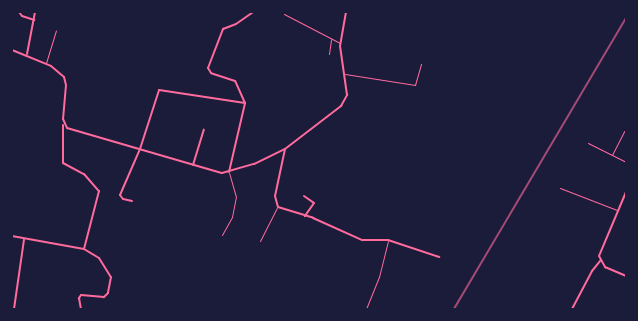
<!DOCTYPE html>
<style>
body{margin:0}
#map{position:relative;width:638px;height:321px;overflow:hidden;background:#1b1b3a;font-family:"Nunito Sans",sans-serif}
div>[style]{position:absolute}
.service>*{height:1px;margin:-0.5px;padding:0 0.5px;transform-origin:0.5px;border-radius:0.5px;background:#ff6b9d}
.minor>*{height:2px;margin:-1px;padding:0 1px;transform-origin:1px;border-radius:1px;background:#ff6b9d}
.rail>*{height:1.5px;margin:-0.75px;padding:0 0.75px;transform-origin:0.75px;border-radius:0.75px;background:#a44b75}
span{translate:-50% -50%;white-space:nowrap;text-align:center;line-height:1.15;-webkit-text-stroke:3px #1b1b3a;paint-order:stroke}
.frame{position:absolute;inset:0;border:13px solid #1b1b3a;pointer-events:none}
</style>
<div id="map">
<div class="service">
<i style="left:284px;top:14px;width:63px;rotate:27.4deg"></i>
<i style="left:329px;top:54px;width:15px;rotate:-82deg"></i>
<i style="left:46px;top:63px;width:34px;rotate:-73deg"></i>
<i style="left:345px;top:74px;width:71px;rotate:8.9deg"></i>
<i style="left:415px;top:85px;width:22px;rotate:-74deg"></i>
<i style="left:588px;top:143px;width:42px;rotate:26.6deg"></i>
<i style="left:612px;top:155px;width:27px;rotate:-63deg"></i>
<i style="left:560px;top:188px;width:61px;rotate:21.1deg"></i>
<i style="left:222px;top:235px;width:21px;rotate:-61deg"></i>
<i style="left:232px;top:217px;width:20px;rotate:-79deg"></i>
<i style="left:236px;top:197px;width:25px;rotate:-106deg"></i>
<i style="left:260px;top:241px;width:37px;rotate:-63deg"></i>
<i style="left:366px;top:309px;width:35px;rotate:-68deg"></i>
<i style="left:379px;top:277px;width:37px;rotate:-76deg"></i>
</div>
<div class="minor">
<i style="left:19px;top:12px;width:5px;rotate:53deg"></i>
<i style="left:22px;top:16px;width:13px;rotate:18deg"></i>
<i style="left:525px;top:12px;width:18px"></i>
<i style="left:12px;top:50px;width:42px;rotate:22.3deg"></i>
<i style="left:51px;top:66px;width:17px;rotate:40deg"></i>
<i style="left:64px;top:77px;width:8px;rotate:76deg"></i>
<i style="left:66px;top:85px;width:34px;rotate:95deg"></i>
<i style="left:63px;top:119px;width:10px;rotate:66deg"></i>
<i style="left:67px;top:128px;width:161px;rotate:16.2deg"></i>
<i style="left:222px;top:173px;width:33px;rotate:-16deg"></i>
<i style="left:254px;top:164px;width:34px;rotate:-26deg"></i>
<i style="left:285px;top:149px;width:71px;rotate:-37.5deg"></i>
<i style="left:341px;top:106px;width:13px;rotate:-61deg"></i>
<i style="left:347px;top:95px;width:49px;rotate:-98.1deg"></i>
<i style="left:340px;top:46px;width:35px;rotate:-80deg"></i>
<i style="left:27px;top:54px;width:43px;rotate:-79.2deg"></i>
<i style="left:63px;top:125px;width:38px;rotate:90deg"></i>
<i style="left:63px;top:163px;width:24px;rotate:28deg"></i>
<i style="left:84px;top:174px;width:23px;rotate:49deg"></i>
<i style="left:99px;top:191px;width:60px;rotate:104.5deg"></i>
<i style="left:285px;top:149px;width:48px;rotate:102deg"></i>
<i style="left:275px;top:196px;width:11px;rotate:75deg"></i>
<i style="left:278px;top:207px;width:37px;rotate:17deg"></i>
<i style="left:313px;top:218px;width:54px;rotate:24.2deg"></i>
<i style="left:362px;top:240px;width:26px"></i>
<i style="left:388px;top:240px;width:54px;rotate:18.4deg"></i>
<i style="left:193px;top:165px;width:37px;rotate:-73deg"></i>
<i style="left:229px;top:172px;width:71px;rotate:-76.9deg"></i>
<i style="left:245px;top:103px;width:24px;rotate:-114deg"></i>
<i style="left:235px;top:81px;width:25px;rotate:-162deg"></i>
<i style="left:211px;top:73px;width:6px;rotate:-121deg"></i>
<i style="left:208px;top:68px;width:42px;rotate:-69deg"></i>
<i style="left:223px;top:29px;width:14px;rotate:-21deg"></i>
<i style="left:236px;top:24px;width:21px;rotate:-35deg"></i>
<i style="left:626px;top:192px;width:69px;rotate:112.9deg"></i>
<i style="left:599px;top:256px;width:13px;rotate:61deg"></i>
<i style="left:605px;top:267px;width:23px;rotate:23deg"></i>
<i style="left:304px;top:196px;width:12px;rotate:35deg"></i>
<i style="left:314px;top:203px;width:16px;rotate:125deg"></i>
<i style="left:132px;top:201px;width:9px;rotate:-167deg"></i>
<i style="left:123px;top:199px;width:5px;rotate:-127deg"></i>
<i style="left:120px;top:195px;width:50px;rotate:-66.5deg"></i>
<i style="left:140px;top:149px;width:62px;rotate:-72.1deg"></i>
<i style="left:159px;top:90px;width:87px;rotate:8.6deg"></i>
<i style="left:12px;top:236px;width:73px;rotate:10.2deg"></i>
<i style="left:84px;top:249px;width:17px;rotate:31deg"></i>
<i style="left:99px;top:258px;width:22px;rotate:58deg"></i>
<i style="left:111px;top:277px;width:16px;rotate:101deg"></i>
<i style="left:108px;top:293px;width:6px;rotate:135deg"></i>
<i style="left:104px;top:297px;width:23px;rotate:-175deg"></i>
<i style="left:81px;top:295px;width:4px;rotate:124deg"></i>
<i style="left:79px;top:298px;width:11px;rotate:80deg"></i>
<i style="left:14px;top:309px;width:70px;rotate:-81.8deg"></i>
<i style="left:572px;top:309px;width:43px;rotate:-62.2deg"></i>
<i style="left:592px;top:271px;width:13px;rotate:-51deg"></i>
</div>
<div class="rail">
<i style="left:454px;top:309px;width:338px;rotate:-59.4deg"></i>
</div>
<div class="frame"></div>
</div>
